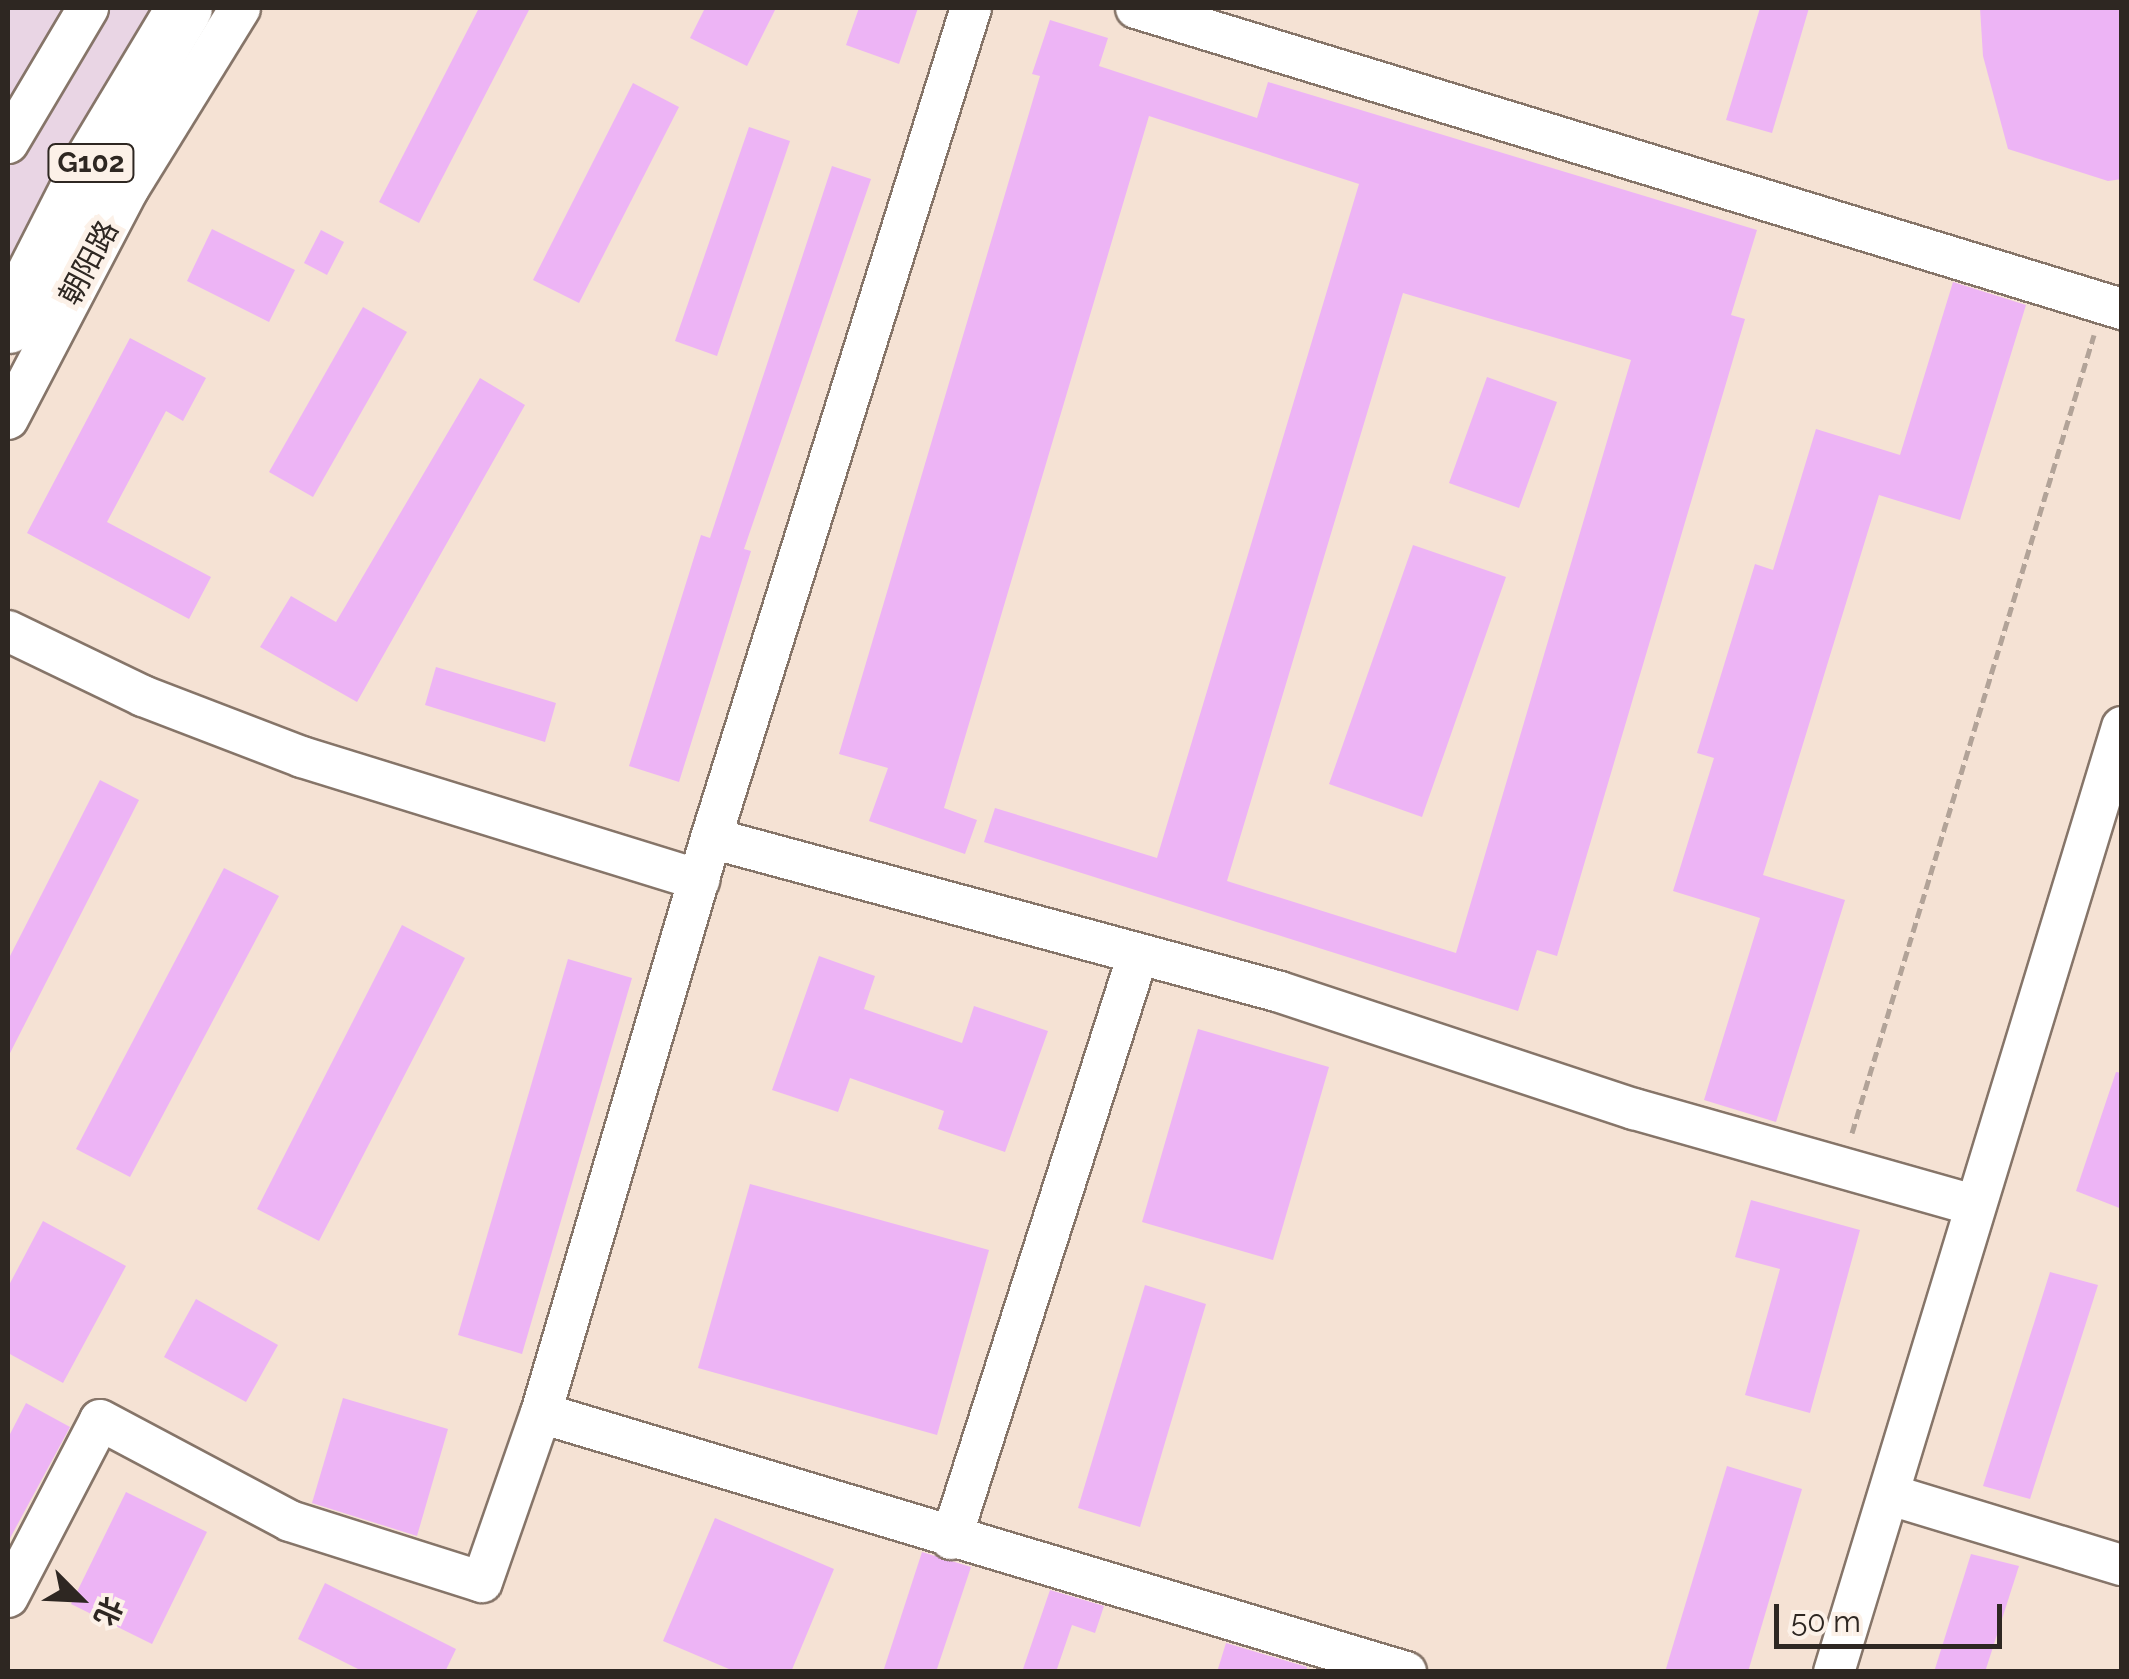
<!DOCTYPE html>
<meta charset="utf-8">
<style>
body{margin:0}
#map{position:relative;width:2129px;height:1679px;overflow:hidden;background:#f5e2d4;font-family:Raleway,"Noto Sans SC",sans-serif}
div>[style]{position:absolute}
.commercial>*{inset:0;background:#e9d5e4}
.building>*{inset:0;background:#edb4f5}
.path>*{height:5px;margin-top:-2.5px;transform-origin:0;background:repeating-linear-gradient(90deg,#b2a398 0 10px,transparent 0 15px)}
.roads{filter:drop-shadow(2px 0 #867569) drop-shadow(-2px 0 #867569) drop-shadow(0 2px #867569) drop-shadow(0 -2px #867569)}
.minor>*{height:40px;margin:-20px;padding:0 20px;transform-origin:20px;border-radius:20px;background:#fff}
.highway>*{height:55px;margin:-27.5px;padding:0 27.5px;transform-origin:27.5px;border-radius:27.5px;background:#fff}
span{translate:-50% -50%;white-space:nowrap;text-align:center;line-height:1.15;-webkit-text-stroke:10px #fcf1e8;paint-order:stroke}
.shield-label span{padding:2px 8px;background:#fcf1e8;border:2px solid;border-radius:8px;-webkit-text-stroke-width:0}
.shield-label{font-size:28px;color:#2e2722;font-weight:700}
.street-label{font-size:30px;color:#2e2722}
.frame{position:absolute;inset:0;border:10px solid #2e2722;pointer-events:none}
.north{position:absolute;left:30px;top:1549px;width:100px;height:100px;-webkit-text-stroke:8px #fcf1e8;paint-order:stroke;rotate:114deg;font-size:28px;font-weight:700;line-height:40px;text-align:center;color:#2e2722}
.north::after{content:'';display:block;margin:auto;width:35px;height:45px;background:#2e2722;clip-path:polygon(50% 0,100% 100%,50% 72%,0 100%)}
.scale{position:absolute;left:1774px;top:1604px;width:228px;height:45px;box-sizing:border-box;border:5px solid #2e2722;border-top:0;padding-left:12px;font-size:30px;line-height:35px;white-space:nowrap;color:#2e2722;-webkit-text-stroke:8px #fcf1e8;paint-order:stroke}
</style>
<div id="map">
<div class="commercial">
<i style="clip-path:polygon(8px 8px,189px 8px,8px 329px)"></i>
</div>
<div class="building">
<i style="clip-path:polygon(479px 8px,530px 8px,419px 223px,379px 202px)"></i>
<i style="clip-path:polygon(705px 8px,776px 8px,747px 66px,690px 38px)"></i>
<i style="clip-path:polygon(859px 8px,918px 8px,899px 64px,846px 45px)"></i>
<i style="clip-path:polygon(1760px 8px,1809px 8px,1772px 133px,1726px 120px)"></i>
<i style="clip-path:polygon(1980px 8px,2122px 8px,2122px 179px,2108px 181px,2008px 149px,1983px 56px)"></i>
<i style="clip-path:polygon(evenodd,1050px 20px,1108px 38px,1099px 66px,1257px 118px,1268px 82px,1757px 230px,1731px 315px,1745px 319px,1557px 956px,1537px 950px,1518px 1011px,984px 842px,995px 808px,1157px 858px,1359px 184px,1149px 116px,944px 808px,977px 820px,965px 854px,869px 821px,888px 768px,839px 754px,1040px 76px,1032px 74px,1050px 20px,1403px 293px,1631px 360px,1456px 953px,1227px 881px,1403px 293px)"></i>
<i style="clip-path:polygon(633px 83px,679px 107px,579px 303px,533px 280px)"></i>
<i style="clip-path:polygon(749px 127px,790px 141px,717px 356px,675px 341px)"></i>
<i style="clip-path:polygon(832px 166px,871px 179px,744px 549px,751px 551px,679px 782px,629px 766px,701px 535px,710px 538px)"></i>
<i style="clip-path:polygon(212px 229px,295px 270px,269px 322px,187px 281px)"></i>
<i style="clip-path:polygon(321px 230px,344px 242px,327px 275px,304px 263px)"></i>
<i style="clip-path:polygon(1953px 282px,2026px 305px,1960px 520px,1879px 495px,1763px 875px,1845px 900px,1776px 1122px,1704px 1100px,1760px 918px,1673px 891px,1714px 758px,1697px 753px,1755px 564px,1773px 570px,1816px 429px,1900px 455px)"></i>
<i style="clip-path:polygon(363px 307px,407px 332px,313px 497px,269px 472px)"></i>
<i style="clip-path:polygon(130px 338px,206px 378px,183px 421px,166px 411px,107px 522px,211px 577px,189px 619px,27px 533px)"></i>
<i style="clip-path:polygon(1487px 377px,1557px 402px,1519px 508px,1449px 483px)"></i>
<i style="clip-path:polygon(480px 378px,525px 405px,357px 702px,260px 647px,291px 596px,336px 622px)"></i>
<i style="clip-path:polygon(1413px 545px,1506px 577px,1422px 817px,1329px 784px)"></i>
<i style="clip-path:polygon(436px 667px,556px 703px,545px 742px,425px 705px)"></i>
<i style="clip-path:polygon(100px 780px,139px 800px,8px 1057px,8px 960px)"></i>
<i style="clip-path:polygon(224px 868px,279px 896px,130px 1177px,76px 1149px)"></i>
<i style="clip-path:polygon(402px 925px,465px 958px,319px 1241px,257px 1209px)"></i>
<i style="clip-path:polygon(819px 956px,875px 976px,864px 1009px,962px 1043px,974px 1006px,1048px 1031px,1005px 1152px,938px 1129px,944px 1111px,850px 1078px,838px 1112px,772px 1090px)"></i>
<i style="clip-path:polygon(568px 959px,632px 978px,522px 1354px,458px 1335px)"></i>
<i style="clip-path:polygon(1198px 1029px,1329px 1067px,1273px 1260px,1142px 1222px)"></i>
<i style="clip-path:polygon(2116px 1072px,2122px 1073px,2122px 1209px,2076px 1191px)"></i>
<i style="clip-path:polygon(750px 1184px,989px 1250px,937px 1435px,698px 1368px)"></i>
<i style="clip-path:polygon(1751px 1200px,1860px 1230px,1810px 1413px,1745px 1395px,1780px 1269px,1735px 1257px)"></i>
<i style="clip-path:polygon(43px 1221px,126px 1266px,63px 1383px,8px 1353px,8px 1287px)"></i>
<i style="clip-path:polygon(2050px 1272px,2098px 1285px,2030px 1499px,1983px 1486px)"></i>
<i style="clip-path:polygon(1145px 1285px,1206px 1304px,1140px 1527px,1078px 1508px)"></i>
<i style="clip-path:polygon(196px 1299px,278px 1345px,246px 1402px,164px 1357px)"></i>
<i style="clip-path:polygon(343px 1398px,448px 1429px,417px 1536px,312px 1503px)"></i>
<i style="clip-path:polygon(26px 1403px,70px 1427px,8px 1542px,8px 1438px)"></i>
<i style="clip-path:polygon(1727px 1466px,1802px 1489px,1748px 1672px,1665px 1672px)"></i>
<i style="clip-path:polygon(126px 1492px,207px 1532px,152px 1644px,71px 1604px)"></i>
<i style="clip-path:polygon(715px 1518px,834px 1569px,791px 1672px,736px 1672px,663px 1641px)"></i>
<i style="clip-path:polygon(922px 1552px,971px 1567px,936px 1672px,883px 1672px)"></i>
<i style="clip-path:polygon(1971px 1554px,2019px 1566px,1985px 1672px,1934px 1672px)"></i>
<i style="clip-path:polygon(325px 1583px,456px 1649px,445px 1672px,364px 1672px,298px 1639px)"></i>
<i style="clip-path:polygon(1050px 1590px,1104px 1606px,1095px 1633px,1072px 1625px,1056px 1672px,1022px 1672px)"></i>
<i style="clip-path:polygon(1226px 1643px,1307px 1667px,1306px 1672px,1217px 1672px)"></i>
</div>
<div class="path">
<i style="left:1852px;top:1133px;width:834px;rotate:-73.13deg"></i>
</div>
<div class="roads">
<div class="minor">
<i style="left:971px;top:8px;width:870px;rotate:107.39deg"></i>
<i style="left:711px;top:838px;width:600px;rotate:106.47deg"></i>
<i style="left:541px;top:1413px;width:903px;rotate:16.67deg"></i>
<i style="left:1136px;top:8px;width:1031px;rotate:16.98deg"></i>
<i style="left:8px;top:143px;width:157px;rotate:-59.3deg"></i>
<i style="left:8px;top:419px;width:261px;rotate:-62.4deg"></i>
<i style="left:129px;top:188px;width:211px;rotate:-58.3deg"></i>
<i style="left:8px;top:631px;width:150px;rotate:25.7deg"></i>
<i style="left:143px;top:696px;width:170px;rotate:21deg"></i>
<i style="left:302px;top:757px;width:416px;rotate:17.2deg"></i>
<i style="left:711px;top:838px;width:589px;rotate:15.14deg"></i>
<i style="left:1280px;top:992px;width:373px;rotate:18.3deg"></i>
<i style="left:1634px;top:1109px;width:353px;rotate:15.8deg"></i>
<i style="left:1891px;top:1495px;width:241px;rotate:16.9deg"></i>
<i style="left:951px;top:1539px;width:610px;rotate:-72.25deg"></i>
<i style="left:8px;top:1597px;width:199px;rotate:-62.5deg"></i>
<i style="left:100px;top:1420px;width:215px;rotate:28deg"></i>
<i style="left:290px;top:1521px;width:201px;rotate:17.6deg"></i>
<i style="left:482px;top:1582px;width:179px;rotate:-70.8deg"></i>
<i style="left:1834px;top:1672px;width:988px;rotate:-73.05deg"></i>
</div>
<div class="highway">
<i style="left:8px;top:325px;width:178px;rotate:-63deg"></i>
<i style="left:89px;top:166px;width:184px;rotate:-59deg"></i>
</div>
</div>
<div class="shield-label">
<span style="left:91px;top:163px">G102</span>
</div>
<div class="street-label">
<span style="left:89px;top:263px;rotate:-62deg">朝阳路</span>
</div>
<div class="frame"></div>
<div class="north">北</div>
<div class="scale">50 m</div>
</div>
